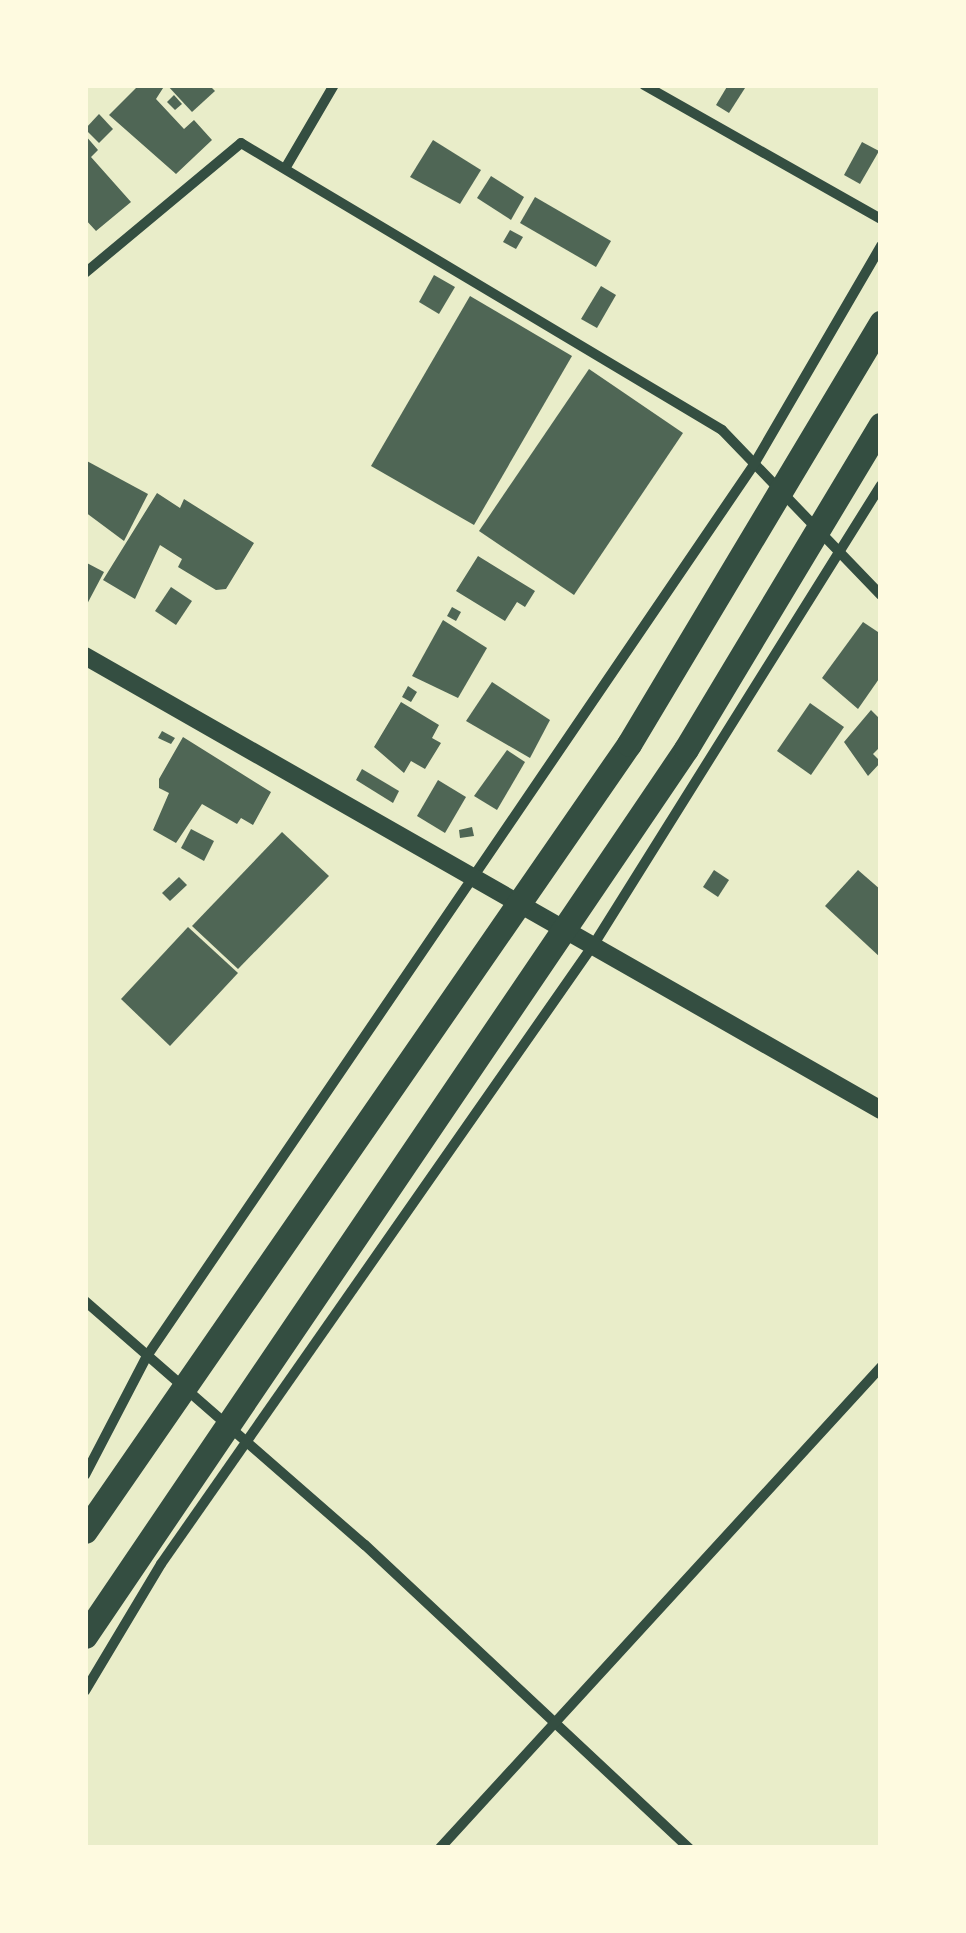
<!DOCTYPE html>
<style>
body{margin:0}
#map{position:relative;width:966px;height:1933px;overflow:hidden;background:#e9edc9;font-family:"Exo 2",sans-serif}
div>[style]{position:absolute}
.building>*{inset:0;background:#4f6655}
.minor>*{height:10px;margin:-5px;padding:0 5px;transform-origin:5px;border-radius:5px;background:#344e41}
.tertiary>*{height:18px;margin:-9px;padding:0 9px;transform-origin:9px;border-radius:9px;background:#344e41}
.trunk>*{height:25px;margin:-12.5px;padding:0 12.5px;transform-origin:12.5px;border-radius:12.5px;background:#344e41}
span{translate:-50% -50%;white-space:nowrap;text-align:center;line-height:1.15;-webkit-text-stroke:10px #fefae0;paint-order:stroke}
.frame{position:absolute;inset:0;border:88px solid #fefae0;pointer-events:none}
</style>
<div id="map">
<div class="building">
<i style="clip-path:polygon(139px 85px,165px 85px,156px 99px,184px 129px,194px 120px,212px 140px,176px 174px,109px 115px)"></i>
<i style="clip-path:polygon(167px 85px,209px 85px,215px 91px,192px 112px)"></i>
<i style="clip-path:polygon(728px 85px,745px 88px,729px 113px,716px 105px)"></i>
<i style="clip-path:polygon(174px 95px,182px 104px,175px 110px,167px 102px)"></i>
<i style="clip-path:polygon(99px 114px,113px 129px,99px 143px,85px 129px)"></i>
<i style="clip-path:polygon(85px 135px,98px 150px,91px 157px,131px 202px,96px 231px,85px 219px)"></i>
<i style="clip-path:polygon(433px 140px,481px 170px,460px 204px,410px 177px)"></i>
<i style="clip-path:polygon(862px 142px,879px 151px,860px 184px,844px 175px)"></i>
<i style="clip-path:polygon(491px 176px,524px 197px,511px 220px,477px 198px)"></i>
<i style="clip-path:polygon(535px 197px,611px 241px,596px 267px,520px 223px)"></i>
<i style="clip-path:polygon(510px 230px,523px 237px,516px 249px,503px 242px)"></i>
<i style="clip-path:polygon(434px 275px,455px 287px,439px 314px,419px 302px)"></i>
<i style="clip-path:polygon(601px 286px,616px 295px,597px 328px,581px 319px)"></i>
<i style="clip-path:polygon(470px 296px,572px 356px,474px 525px,371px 466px)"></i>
<i style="clip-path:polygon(589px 369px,683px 433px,574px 595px,479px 531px)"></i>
<i style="clip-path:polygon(85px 460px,148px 494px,124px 541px,85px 512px)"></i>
<i style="clip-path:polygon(157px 493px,180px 508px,184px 499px,254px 543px,226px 589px,216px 590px,178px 567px,182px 559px,160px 545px,135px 599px,103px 580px)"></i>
<i style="clip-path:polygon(478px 556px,535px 591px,525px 607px,517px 602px,505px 621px,456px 591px)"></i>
<i style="clip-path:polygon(85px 562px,104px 572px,85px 608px)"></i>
<i style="clip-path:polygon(171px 587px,192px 601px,176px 625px,155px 611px)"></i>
<i style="clip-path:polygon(452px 607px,461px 612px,456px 621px,447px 616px)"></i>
<i style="clip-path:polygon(443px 620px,487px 648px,458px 698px,412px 676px)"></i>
<i style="clip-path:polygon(863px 622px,881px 634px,881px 676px,858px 709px,822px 678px)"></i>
<i style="clip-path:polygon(492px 682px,550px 720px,530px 758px,466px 721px)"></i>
<i style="clip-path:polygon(408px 686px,417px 692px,411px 702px,402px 697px)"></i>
<i style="clip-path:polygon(401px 702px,439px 725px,432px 738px,441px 743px,425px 769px,411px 761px,404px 773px,374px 747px)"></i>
<i style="clip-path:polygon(810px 703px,844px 727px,811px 775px,777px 751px)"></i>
<i style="clip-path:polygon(871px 710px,881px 720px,881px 746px,873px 754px,881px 762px,868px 776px,844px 742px)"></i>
<i style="clip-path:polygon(162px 731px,175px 738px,171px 744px,158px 738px)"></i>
<i style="clip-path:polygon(183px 737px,271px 792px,253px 825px,241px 818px,237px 824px,202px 804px,176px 843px,153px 830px,169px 793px,159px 788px,159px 779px)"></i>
<i style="clip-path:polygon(507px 750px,525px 762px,497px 810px,474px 796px)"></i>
<i style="clip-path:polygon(362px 769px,399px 791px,393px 803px,356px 780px)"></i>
<i style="clip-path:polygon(438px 780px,466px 797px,445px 833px,417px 816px)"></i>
<i style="clip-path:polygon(472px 827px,474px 836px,460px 838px,459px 830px)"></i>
<i style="clip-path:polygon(191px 829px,214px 841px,204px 861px,181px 848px)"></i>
<i style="clip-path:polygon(282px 832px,329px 876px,238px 969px,192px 926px)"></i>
<i style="clip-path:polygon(714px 870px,729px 880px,718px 897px,703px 887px)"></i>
<i style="clip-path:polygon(858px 870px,881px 890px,881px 958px,825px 906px)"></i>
<i style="clip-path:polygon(179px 877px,187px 885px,170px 901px,162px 893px)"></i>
<i style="clip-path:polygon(188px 927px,238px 973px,170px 1046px,121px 999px)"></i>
</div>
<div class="minor">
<i style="left:644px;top:85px;width:272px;rotate:29.5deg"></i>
<i style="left:286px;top:167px;width:95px;rotate:-59.7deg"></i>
<i style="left:85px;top:273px;width:203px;rotate:-39.8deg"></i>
<i style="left:241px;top:143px;width:560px;rotate:30.82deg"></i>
<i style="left:722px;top:430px;width:229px;rotate:46.1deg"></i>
<i style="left:85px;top:1301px;width:371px;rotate:41.1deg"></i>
<i style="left:365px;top:1545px;width:444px;rotate:43.1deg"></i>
<i style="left:85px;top:1475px;width:134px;rotate:-62.5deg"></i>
<i style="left:147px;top:1356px;width:1077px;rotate:-55.75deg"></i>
<i style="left:753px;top:466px;width:255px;rotate:-59.8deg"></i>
<i style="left:85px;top:1691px;width:148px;rotate:-59.1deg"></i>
<i style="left:161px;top:1564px;width:756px;rotate:-55.07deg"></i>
<i style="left:594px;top:944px;width:541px;rotate:-57.98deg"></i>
<i style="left:440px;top:1848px;width:653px;rotate:-47.48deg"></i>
</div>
<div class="tertiary">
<i style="left:85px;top:656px;width:916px;rotate:29.7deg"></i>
</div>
<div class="trunk">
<i style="left:85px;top:1531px;width:957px;rotate:-55.35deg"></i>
<i style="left:629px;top:744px;width:491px;rotate:-59.1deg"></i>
<i style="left:85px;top:1636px;width:1071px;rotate:-55.88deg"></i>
<i style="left:686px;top:749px;width:378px;rotate:-59deg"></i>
</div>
<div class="frame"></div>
</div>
